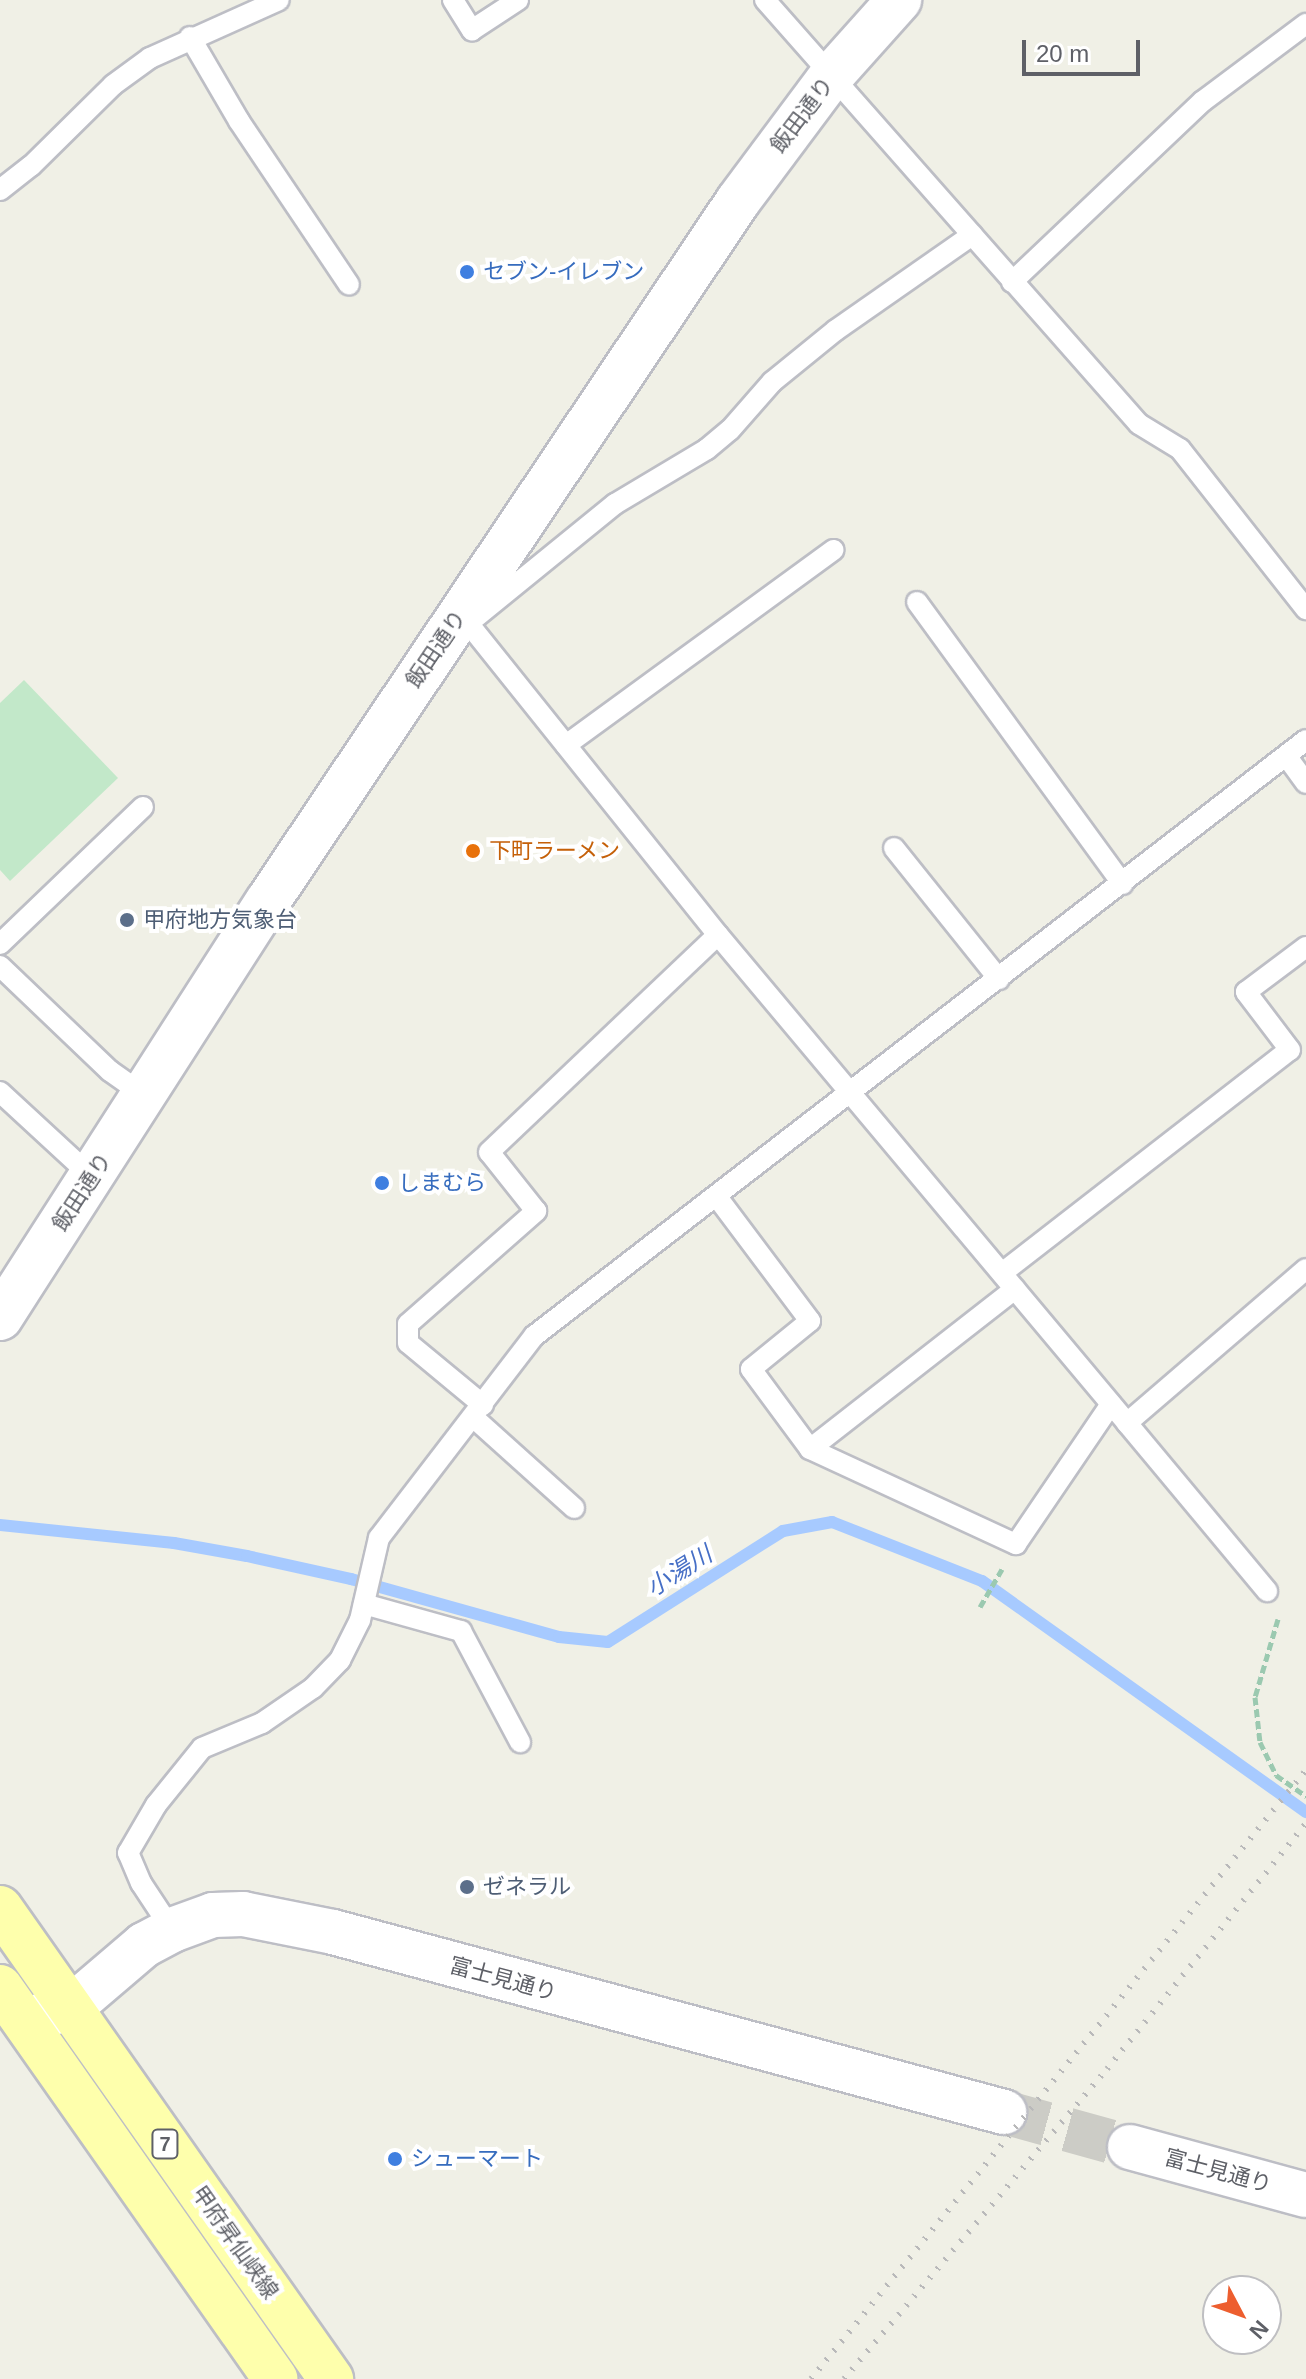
<!DOCTYPE html>
<meta charset="utf-8">
<style>
body{margin:0}
#map{position:relative;width:1306px;height:2379px;overflow:hidden;background:#f0f0e6;font-family:Helvetica,"Noto Sans JP",sans-serif}
div>[style]{position:absolute}
.green>*{inset:0;background:#c2e8c9}
.stream>*{height:12px;margin:-6px;padding:0 6px;transform-origin:6px;border-radius:6px;background:#a7caff}
.tertiary-tunnel>*{height:44px;margin-top:-22px;transform-origin:0;background:repeating-linear-gradient(90deg,#ccccc6 0 44px,transparent 0 66px)}
.path>*{height:5px;margin-top:-2.5px;transform-origin:0;background:repeating-linear-gradient(90deg,#9bc9b0 0 8px,transparent 0 12px)}
.roads{filter:drop-shadow(2px 0 #bdbec5) drop-shadow(-2px 0 #bdbec5) drop-shadow(0 2px #bdbec5) drop-shadow(0 -2px #bdbec5)}
.service>*{height:20px;margin:-10px;padding:0 10px;transform-origin:10px;border-radius:10px;background:#fff}
.tertiary>*{height:44px;margin:-22px;padding:0 22px;transform-origin:22px;border-radius:22px;background:#fff}
.secondary>*{height:44px;margin:-22px;padding:0 22px;transform-origin:22px;border-radius:22px;background:#fff}
.primary>*{height:44px;margin:-22px;padding:0 22px;transform-origin:22px;border-radius:22px;background:#feffac}
.rail>*{height:6px;margin-top:-3px;transform-origin:0;background:repeating-linear-gradient(90deg,#b9b9ba 0 2px,transparent 0 12px)}
.dots>*{width:22px;height:22px;translate:-50% -50%;box-sizing:border-box;border:4px solid #fff;border-radius:50%}
span{translate:-50% -50%;white-space:nowrap;text-align:center;line-height:1.15;-webkit-text-stroke:8px #fff;paint-order:stroke}
.shield-label span{padding:2px 6px;background:#fff;border:2px solid;border-radius:6px;-webkit-text-stroke-width:0}
.shield-label{font-size:20px;color:#5e6067;font-weight:700}
.street-label{font-size:22px;color:#5e6067}
.shop-label{font-size:22px;color:#366cbe}
.left{translate:0 -50%;text-align:left}
.food-label{font-size:22px;color:#c56008}
.service-label{font-size:22px;color:#4e5e75}
.water-label{font-size:24px;color:#466fc6;font-style:italic}
.north{position:absolute;left:1202px;top:2275px;width:80px;height:80px;box-sizing:border-box;background:#fff;border:2px solid #bfbfc2;border-radius:50%;rotate:131deg;font-size:22px;font-weight:700;line-height:32px;text-align:center;color:#5e6067}
.north::after{content:'';display:block;margin:auto;width:28px;height:36px;background:#ed5e2f;clip-path:polygon(50% 0,100% 100%,50% 72%,0 100%)}
.scale{position:absolute;left:1022px;top:40px;width:118px;height:36px;box-sizing:border-box;border:4px solid #5e6067;border-top:0;padding-left:10px;font-size:24px;line-height:28px;white-space:nowrap;color:#5e6067;-webkit-text-stroke:6px #fff;paint-order:stroke}
</style>
<div id="map">
<div class="green">
<i style="clip-path:polygon(24px 680px,118px 778px,10px 881px,0 870px,0 703px)"></i>
</div>
<div class="stream">
<i style="left:0;top:1525px;width:175px;rotate:5.9deg"></i>
<i style="left:174px;top:1543px;width:74px;rotate:10.1deg"></i>
<i style="left:247px;top:1556px;width:107px;rotate:12.5deg"></i>
<i style="left:351px;top:1579px;width:216px;rotate:15.6deg"></i>
<i style="left:559px;top:1637px;width:49px;rotate:5.8deg"></i>
<i style="left:608px;top:1642px;width:207px;rotate:-32.4deg"></i>
<i style="left:783px;top:1531px;width:50px;rotate:-10.4deg"></i>
<i style="left:832px;top:1522px;width:161px;rotate:21.5deg"></i>
<i style="left:982px;top:1581px;width:398px;rotate:35.5deg"></i>
</div>
<div class="tertiary-tunnel">
<i style="left:1004px;top:2112px;width:131px;rotate:15.5deg"></i>
</div>
<div class="path">
<i style="left:980px;top:1607px;width:44px;rotate:-59.9deg"></i>
<i style="left:1278px;top:1619px;width:81px;rotate:106.4deg"></i>
<i style="left:1255px;top:1697px;width:45px;rotate:83.7deg"></i>
<i style="left:1260px;top:1742px;width:37px;rotate:64deg"></i>
<i style="left:1276px;top:1775px;width:37px;rotate:35deg"></i>
</div>
<div class="roads">
<div class="service">
<i style="left:453px;top:0;width:36px;rotate:58deg"></i>
<i style="left:472px;top:30px;width:55px;rotate:-33.1deg"></i>
<i style="left:765px;top:0;width:565px;rotate:48.59deg"></i>
<i style="left:1139px;top:424px;width:48px;rotate:31.4deg"></i>
<i style="left:1180px;top:449px;width:204px;rotate:51.8deg"></i>
<i style="left:190px;top:37px;width:97px;rotate:59.7deg"></i>
<i style="left:239px;top:121px;width:197px;rotate:56.1deg"></i>
<i style="left:0;top:190px;width:39px;rotate:-38deg"></i>
<i style="left:31px;top:166px;width:115px;rotate:-44.6deg"></i>
<i style="left:113px;top:85px;width:46px;rotate:-36.1deg"></i>
<i style="left:150px;top:58px;width:141px;rotate:-24.2deg"></i>
<i style="left:1012px;top:282px;width:263px;rotate:-43.5deg"></i>
<i style="left:1203px;top:101px;width:129px;rotate:-36.8deg"></i>
<i style="left:917px;top:602px;width:349px;rotate:53.9deg"></i>
<i style="left:460px;top:613px;width:413px;rotate:51.3deg"></i>
<i style="left:718px;top:935px;width:637px;rotate:50.03deg"></i>
<i style="left:1127px;top:1423px;width:236px;rotate:-40.7deg"></i>
<i style="left:476px;top:617px;width:179px;rotate:-39.1deg"></i>
<i style="left:615px;top:504px;width:107px;rotate:-30.9deg"></i>
<i style="left:707px;top:449px;width:30px;rotate:-40deg"></i>
<i style="left:730px;top:430px;width:64px;rotate:-48.8deg"></i>
<i style="left:772px;top:382px;width:82px;rotate:-39.1deg"></i>
<i style="left:836px;top:330px;width:166px;rotate:-34.9deg"></i>
<i style="left:566px;top:745px;width:331px;rotate:-36.1deg"></i>
<i style="left:1287px;top:757px;width:32px;rotate:54deg"></i>
<i style="left:894px;top:848px;width:168px;rotate:51.3deg"></i>
<i style="left:0;top:944px;width:198px;rotate:-43.8deg"></i>
<i style="left:0;top:966px;width:152px;rotate:43.7deg"></i>
<i style="left:110px;top:1071px;width:42px;rotate:35.2deg"></i>
<i style="left:0;top:1092px;width:125px;rotate:42.7deg"></i>
<i style="left:717px;top:1197px;width:155px;rotate:53.1deg"></i>
<i style="left:810px;top:1321px;width:76px;rotate:140.9deg"></i>
<i style="left:751px;top:1369px;width:99px;rotate:53.6deg"></i>
<i style="left:810px;top:1449px;width:227px;rotate:24.8deg"></i>
<i style="left:1016px;top:1544px;width:169px;rotate:-55.8deg"></i>
<i style="left:1002px;top:1273px;width:364px;rotate:-37.8deg"></i>
<i style="left:1290px;top:1050px;width:73px;rotate:-127.2deg"></i>
<i style="left:1246px;top:992px;width:75px;rotate:-36.9deg"></i>
<i style="left:483px;top:1405px;width:97px;rotate:-140.4deg"></i>
<i style="left:408px;top:1343px;width:19px;rotate:-90deg"></i>
<i style="left:408px;top:1324px;width:171px;rotate:-41.4deg"></i>
<i style="left:536px;top:1211px;width:75px;rotate:-128.5deg"></i>
<i style="left:489px;top:1152px;width:315px;rotate:-43.5deg"></i>
<i style="left:473px;top:1417px;width:136px;rotate:42deg"></i>
<i style="left:1127px;top:1423px;width:219px;rotate:50.2deg"></i>
<i style="left:810px;top:1449px;width:260px;rotate:-38deg"></i>
<i style="left:364px;top:1604px;width:101px;rotate:15.6deg"></i>
<i style="left:461px;top:1631px;width:126px;rotate:62deg"></i>
<i style="left:172px;top:1930px;width:56px;rotate:-123.4deg"></i>
<i style="left:141px;top:1883px;width:33px;rotate:-113deg"></i>
<i style="left:128px;top:1853px;width:56px;rotate:-59.7deg"></i>
<i style="left:156px;top:1805px;width:73px;rotate:-51.1deg"></i>
<i style="left:202px;top:1748px;width:65px;rotate:-22.6deg"></i>
<i style="left:262px;top:1723px;width:62px;rotate:-34.5deg"></i>
<i style="left:313px;top:1688px;width:39px;rotate:-46deg"></i>
<i style="left:340px;top:1660px;width:45px;rotate:-63.4deg"></i>
<i style="left:360px;top:1620px;width:84px;rotate:-77deg"></i>
<i style="left:379px;top:1538px;width:255px;rotate:-52.5deg"></i>
<i style="left:534px;top:1336px;width:975px;rotate:-37.67deg"></i>
</div>
<div class="tertiary">
<i style="left:35px;top:2017px;width:35px;rotate:-13deg"></i>
<i style="left:69px;top:2009px;width:99px;rotate:-40.5deg"></i>
<i style="left:144px;top:1945px;width:32px;rotate:-28deg"></i>
<i style="left:172px;top:1930px;width:44px;rotate:-20.1deg"></i>
<i style="left:213px;top:1915px;width:30px;rotate:-2deg"></i>
<i style="left:243px;top:1914px;width:92px;rotate:11.3deg"></i>
<i style="left:333px;top:1932px;width:695px;rotate:15.02deg"></i>
<i style="left:1130px;top:2147px;width:182px;rotate:15.3deg"></i>
</div>
<div class="secondary">
<i style="left:0;top:1318px;width:496px;rotate:-57.3deg"></i>
<i style="left:268px;top:901px;width:843px;rotate:-56.12deg"></i>
<i style="left:738px;top:201px;width:157px;rotate:-53.3deg"></i>
<i style="left:832px;top:75px;width:101px;rotate:-48.2deg"></i>
</div>
<div class="primary">
<i style="left:0;top:1908px;width:576px;rotate:54.9deg"></i>
<i style="left:0;top:1987px;width:479px;rotate:54.9deg"></i>
</div>
</div>
<div class="rail">
<i style="left:811px;top:2379px;width:785px;rotate:-50.9deg"></i>
<i style="left:844px;top:2379px;width:407px;rotate:-49.7deg"></i>
<i style="left:1107px;top:2069px;width:316px;rotate:-51deg"></i>
</div>
<div class="dots">
<i style="left:467px;top:272px;background:#3f7fe0"></i>
<i style="left:473px;top:851px;background:#e8710a"></i>
<i style="left:127px;top:920px;background:#5c6f8a"></i>
<i style="left:382px;top:1183px;background:#3f7fe0"></i>
<i style="left:467px;top:1887px;background:#5c6f8a"></i>
<i style="left:395px;top:2159px;background:#3f7fe0"></i>
</div>
<div class="shield-label">
<span style="left:165px;top:2144px">7</span>
</div>
<div class="street-label">
<span style="left:802px;top:115px;rotate:-53deg">飯田通り</span>
<span style="left:436px;top:649px;rotate:-56deg">飯田通り</span>
<span style="left:82px;top:1192px;rotate:-57deg">飯田通り</span>
<span style="left:503px;top:1979px;rotate:15deg">富士見通り</span>
<span style="left:1218px;top:2171px;rotate:15deg">富士見通り</span>
<span style="left:235px;top:2242px;rotate:55deg">甲府昇仙峡線</span>
</div>
<div class="shop-label">
<span class="left" style="left:483px;top:272px">セブン-イレブン</span>
<span class="left" style="left:398px;top:1183px">しまむら</span>
<span class="left" style="left:411px;top:2159px">シューマート</span>
</div>
<div class="food-label">
<span class="left" style="left:489px;top:851px">下町ラーメン</span>
</div>
<div class="service-label">
<span class="left" style="left:143px;top:920px">甲府地方気象台</span>
<span class="left" style="left:483px;top:1887px">ゼネラル</span>
</div>
<div class="water-label">
<span style="left:679px;top:1571px;rotate:-32deg">小湯川</span>
</div>
<div class="north">N</div>
<div class="scale">20 m</div>
</div>
